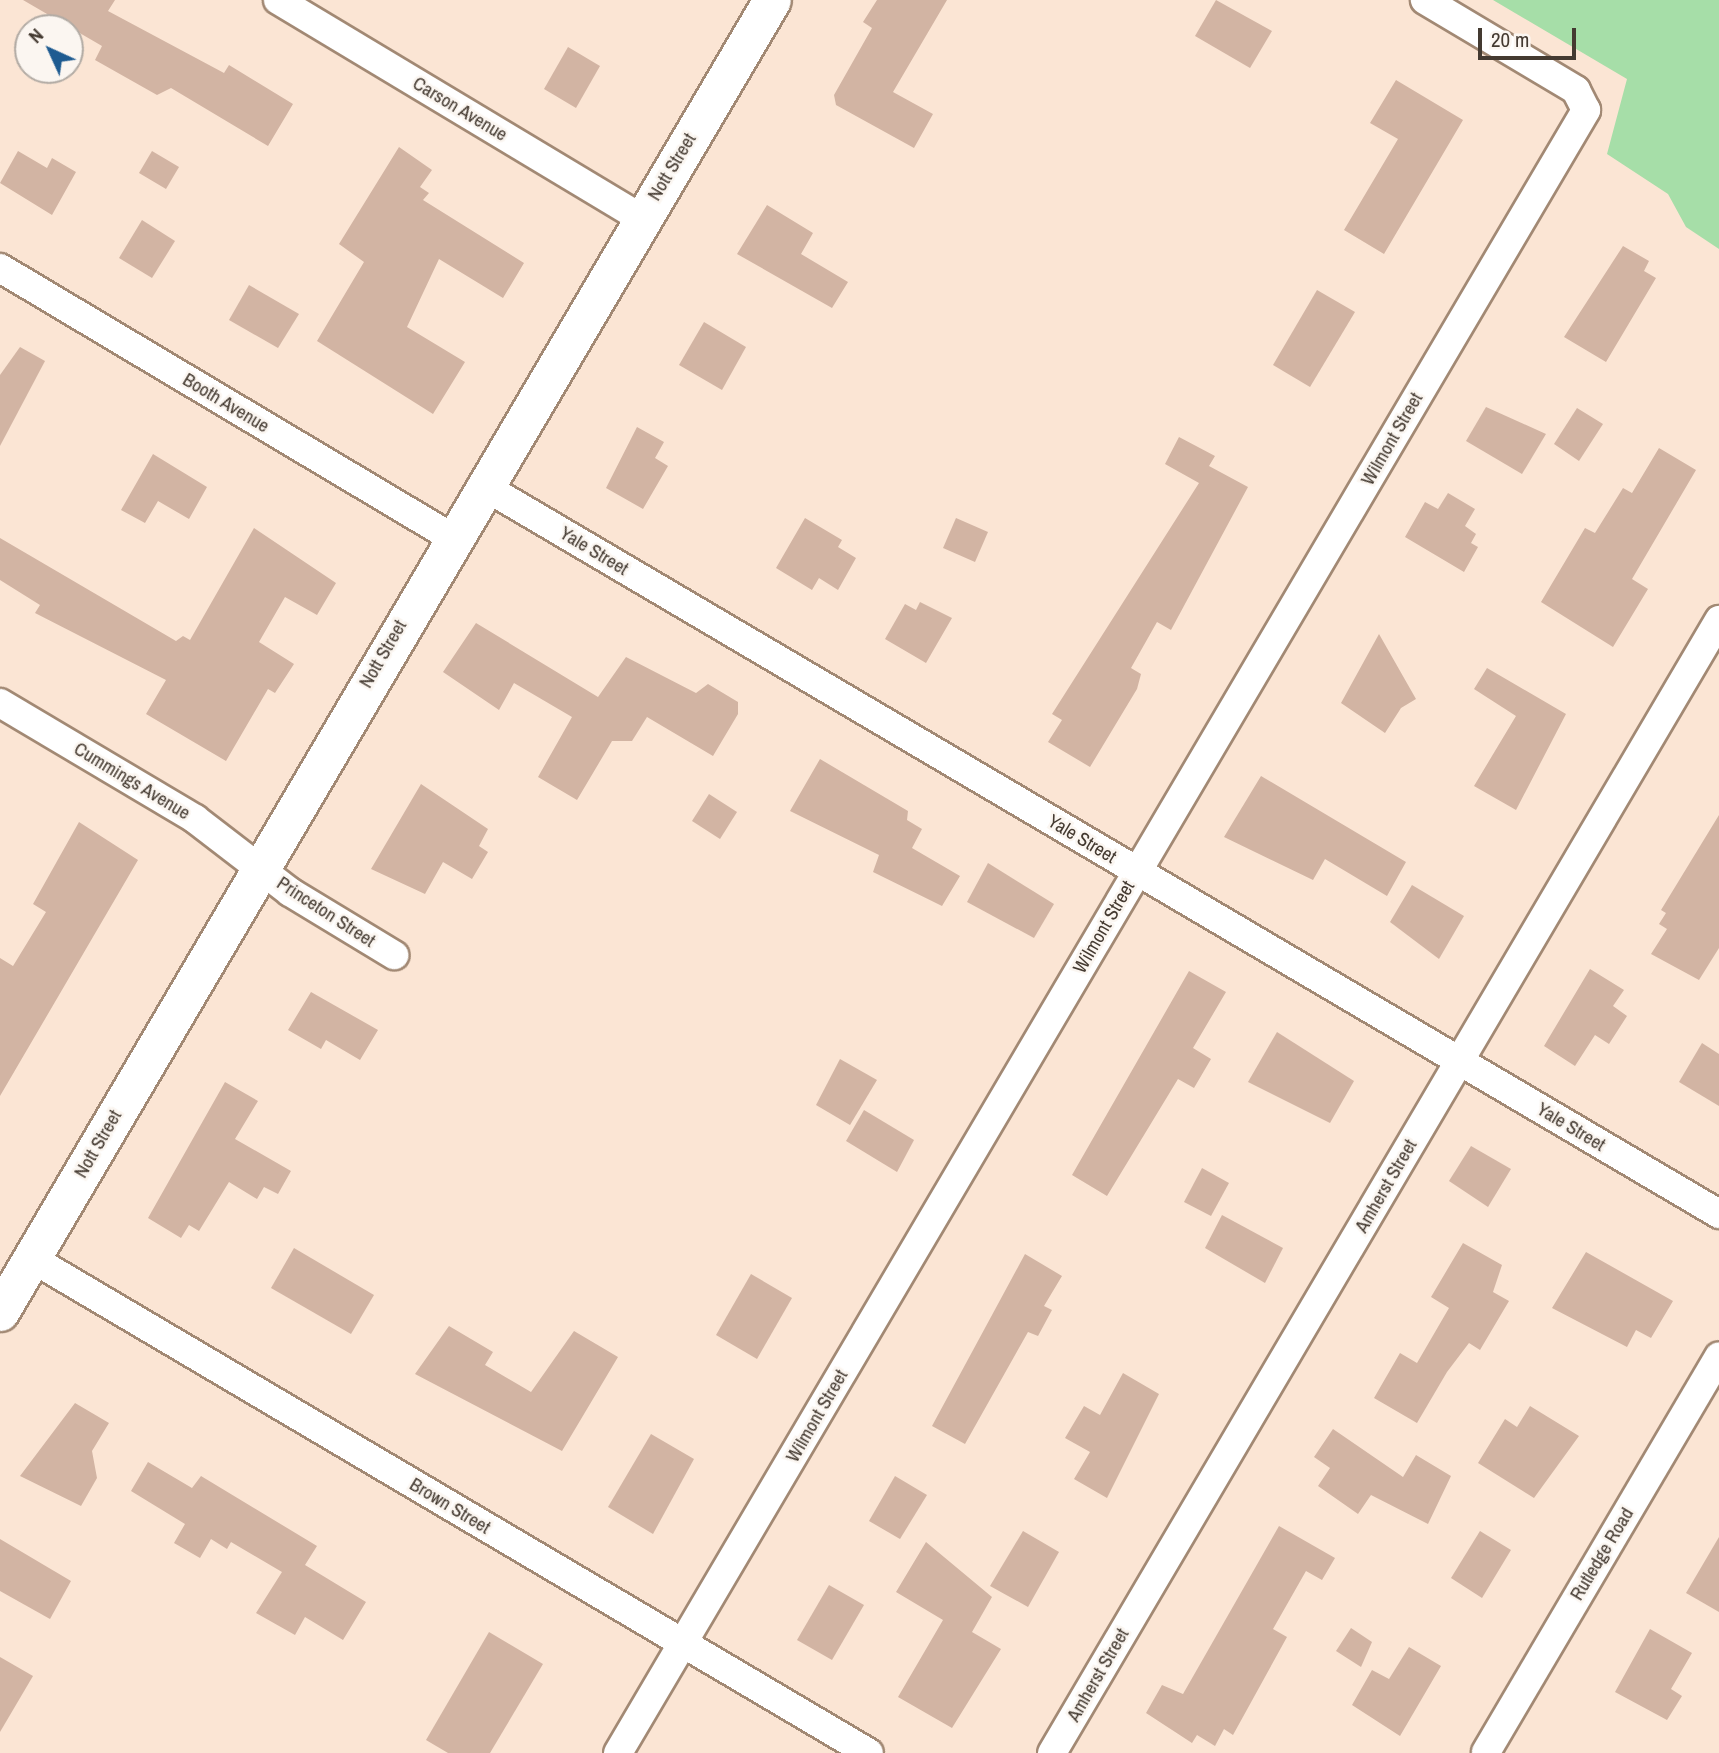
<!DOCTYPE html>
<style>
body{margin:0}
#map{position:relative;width:1719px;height:1753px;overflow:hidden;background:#fbe5d4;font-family:"Archivo Narrow",sans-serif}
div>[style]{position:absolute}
.green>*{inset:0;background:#a6dea8}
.building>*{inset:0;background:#d2b4a3}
.roads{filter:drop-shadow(2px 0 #a28974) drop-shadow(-2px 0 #a28974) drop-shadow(0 2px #a28974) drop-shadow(0 -2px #a28974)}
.minor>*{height:28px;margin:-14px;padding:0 14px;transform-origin:14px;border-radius:14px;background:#fff}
.tertiary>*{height:37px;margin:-18.5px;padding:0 18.5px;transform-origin:18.5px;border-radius:18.5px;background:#fff}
span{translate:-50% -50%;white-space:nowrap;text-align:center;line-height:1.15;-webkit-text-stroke:5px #fbf6f1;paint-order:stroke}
.street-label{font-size:19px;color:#443a31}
.north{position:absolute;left:14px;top:14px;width:70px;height:70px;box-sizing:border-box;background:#fbf6f1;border:2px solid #b2aba4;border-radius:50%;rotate:315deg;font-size:19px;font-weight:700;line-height:28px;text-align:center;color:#443a31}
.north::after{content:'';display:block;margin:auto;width:24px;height:32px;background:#1e5b91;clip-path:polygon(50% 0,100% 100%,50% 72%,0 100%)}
.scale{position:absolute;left:1478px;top:28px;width:98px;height:32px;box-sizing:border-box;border:4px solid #443a31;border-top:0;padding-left:9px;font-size:21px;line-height:24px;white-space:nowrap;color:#443a31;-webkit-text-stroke:5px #fbf6f1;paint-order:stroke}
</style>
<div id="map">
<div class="green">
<i style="clip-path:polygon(1493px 0,1719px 0,1719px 249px,1686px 227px,1668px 194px,1607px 154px,1627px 79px)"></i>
</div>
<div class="building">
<i style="clip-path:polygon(23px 0,115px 0,108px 11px,224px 73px,229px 65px,293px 104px,268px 146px,171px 88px,157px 95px,95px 60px,102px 46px)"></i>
<i style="clip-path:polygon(877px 0,947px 0,893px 92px,933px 114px,914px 148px,836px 105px,834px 95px,872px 28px,863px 22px)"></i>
<i style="clip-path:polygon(1216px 0,1272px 31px,1250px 68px,1195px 36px)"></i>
<i style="clip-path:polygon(568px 47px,600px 66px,576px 108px,544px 89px)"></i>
<i style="clip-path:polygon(1396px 80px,1463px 120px,1384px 254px,1344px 230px,1398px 139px,1370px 123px)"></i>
<i style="clip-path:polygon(399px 147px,432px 170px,420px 187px,429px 193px,423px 200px,524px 263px,503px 298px,439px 259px,407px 327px,465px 362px,433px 414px,317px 341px,364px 262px,339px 244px)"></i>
<i style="clip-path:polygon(18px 151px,47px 168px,52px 158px,76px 172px,52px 215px,0 183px)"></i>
<i style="clip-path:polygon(152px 151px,179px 167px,166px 189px,139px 173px)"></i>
<i style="clip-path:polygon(767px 205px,813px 233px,801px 254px,848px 282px,832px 308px,737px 254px)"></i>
<i style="clip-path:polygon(142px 220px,175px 241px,152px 278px,119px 258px)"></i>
<i style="clip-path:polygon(1623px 246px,1649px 261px,1644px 271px,1656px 278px,1606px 362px,1564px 337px)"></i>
<i style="clip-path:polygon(249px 285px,299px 314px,278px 348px,229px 320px)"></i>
<i style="clip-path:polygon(1317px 290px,1355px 312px,1310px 387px,1273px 365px)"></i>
<i style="clip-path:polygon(704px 322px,746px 347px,722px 390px,679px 365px)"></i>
<i style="clip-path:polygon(20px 347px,45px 361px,0 446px,0 375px)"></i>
<i style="clip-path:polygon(1486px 407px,1546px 434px,1522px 474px,1466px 441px)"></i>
<i style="clip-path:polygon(1577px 408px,1603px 424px,1579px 461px,1554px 444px)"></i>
<i style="clip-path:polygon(637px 427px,664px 442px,655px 458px,668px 466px,643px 509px,606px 488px)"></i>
<i style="clip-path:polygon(1179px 437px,1215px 456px,1209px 466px,1248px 487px,1171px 630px,1157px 622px,1131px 668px,1141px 674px,1137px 689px,1090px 767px,1048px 742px,1062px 720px,1052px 714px,1199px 483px,1165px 464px)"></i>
<i style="clip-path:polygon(1659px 448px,1696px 470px,1632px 579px,1648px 589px,1613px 647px,1541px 602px,1585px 528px,1595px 533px,1623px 488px,1632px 493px)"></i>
<i style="clip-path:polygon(153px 454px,207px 487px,189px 519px,158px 501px,145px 523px,121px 510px)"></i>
<i style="clip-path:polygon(1448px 493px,1475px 509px,1465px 526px,1476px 534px,1471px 543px,1478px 547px,1464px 572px,1405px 537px,1425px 502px,1438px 509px)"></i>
<i style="clip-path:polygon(805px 518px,842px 540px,838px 547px,856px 558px,838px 590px,819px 578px,812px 590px,776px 568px)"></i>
<i style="clip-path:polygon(956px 518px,988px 532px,975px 562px,943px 548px)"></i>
<i style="clip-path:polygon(254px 528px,336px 583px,317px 615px,285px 597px,259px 642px,294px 664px,275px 693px,268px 689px,226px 761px,146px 714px,166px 680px,35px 613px,40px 605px,0 580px,0 538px,176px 641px,183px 636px,190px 640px)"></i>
<i style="clip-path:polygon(920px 602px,952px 618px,926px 663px,885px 639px,905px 604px,916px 610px)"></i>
<i style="clip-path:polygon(476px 623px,598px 697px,626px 657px,696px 693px,708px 684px,738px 702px,738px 714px,713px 756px,647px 717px,632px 741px,612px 741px,577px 800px,538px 777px,572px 717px,514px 683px,499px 710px,443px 672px)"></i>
<i style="clip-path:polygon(1379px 634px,1416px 699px,1401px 708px,1385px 733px,1341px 703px)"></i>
<i style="clip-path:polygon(1487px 668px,1566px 714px,1516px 810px,1474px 786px,1516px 716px,1474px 689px)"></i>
<i style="clip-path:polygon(820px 759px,908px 811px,907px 820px,922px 829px,912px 848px,960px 876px,942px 906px,873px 872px,879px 855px,790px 811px)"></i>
<i style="clip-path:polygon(1261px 776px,1406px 862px,1387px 896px,1325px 859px,1313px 880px,1224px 837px)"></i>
<i style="clip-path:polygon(421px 784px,488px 829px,479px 846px,488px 852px,472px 879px,443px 862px,425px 894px,371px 869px)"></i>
<i style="clip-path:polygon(709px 794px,737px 812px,720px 839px,692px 821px)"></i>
<i style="clip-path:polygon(1719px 815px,1719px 948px,1699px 980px,1651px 954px,1667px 929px,1659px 924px,1666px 913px,1661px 910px)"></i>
<i style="clip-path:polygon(79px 822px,138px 860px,0 1096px,0 958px,13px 966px,46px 912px,33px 904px)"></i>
<i style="clip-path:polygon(988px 863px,1054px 904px,1034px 938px,967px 902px)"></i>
<i style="clip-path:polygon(1412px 885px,1464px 916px,1439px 959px,1390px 922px)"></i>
<i style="clip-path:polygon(1590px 969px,1624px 990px,1613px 1006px,1627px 1016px,1609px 1044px,1595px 1035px,1575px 1066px,1544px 1046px)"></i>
<i style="clip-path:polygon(1189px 971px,1226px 992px,1193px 1048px,1211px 1059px,1194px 1088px,1178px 1079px,1107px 1196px,1072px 1175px)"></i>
<i style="clip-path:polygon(311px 992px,378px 1030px,360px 1060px,326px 1040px,321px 1049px,288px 1030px)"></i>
<i style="clip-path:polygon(1277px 1032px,1354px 1081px,1330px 1123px,1248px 1082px)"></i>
<i style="clip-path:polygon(1702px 1043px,1719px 1054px,1719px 1106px,1679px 1082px)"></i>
<i style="clip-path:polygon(840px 1059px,877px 1080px,850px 1125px,816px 1105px)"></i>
<i style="clip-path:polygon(225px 1082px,258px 1101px,235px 1139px,291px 1171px,278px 1194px,264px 1187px,257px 1199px,229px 1182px,199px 1231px,189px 1225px,181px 1238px,148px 1218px)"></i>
<i style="clip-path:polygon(864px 1110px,914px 1140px,897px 1172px,846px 1141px)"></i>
<i style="clip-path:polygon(1471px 1146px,1511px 1169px,1488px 1207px,1449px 1181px)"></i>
<i style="clip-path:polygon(1202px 1168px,1229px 1183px,1211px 1216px,1184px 1202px)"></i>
<i style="clip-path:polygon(1222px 1215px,1283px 1248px,1265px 1283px,1205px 1248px)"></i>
<i style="clip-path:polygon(1463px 1243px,1502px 1265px,1493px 1292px,1509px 1301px,1480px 1350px,1469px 1343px,1447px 1372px,1417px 1423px,1374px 1398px,1400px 1353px,1417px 1363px,1449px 1308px,1431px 1297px)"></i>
<i style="clip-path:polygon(294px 1248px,374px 1295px,351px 1334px,271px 1288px)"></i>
<i style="clip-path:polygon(1586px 1252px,1673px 1301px,1651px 1338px,1636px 1330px,1627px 1347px,1552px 1308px)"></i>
<i style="clip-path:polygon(1025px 1254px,1062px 1276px,1044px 1306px,1052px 1310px,1038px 1336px,1028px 1332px,965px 1444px,932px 1426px)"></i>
<i style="clip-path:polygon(751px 1274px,792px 1298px,757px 1359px,716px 1335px)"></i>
<i style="clip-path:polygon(449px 1326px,493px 1352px,485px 1365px,531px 1392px,574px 1331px,618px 1357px,562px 1451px,415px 1374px)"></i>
<i style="clip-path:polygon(1123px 1373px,1159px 1394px,1107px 1498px,1074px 1479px,1090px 1452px,1065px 1438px,1084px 1406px,1100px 1415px)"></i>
<i style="clip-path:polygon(75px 1403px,109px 1423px,92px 1451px,97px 1478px,81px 1506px,20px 1476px)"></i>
<i style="clip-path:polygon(1530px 1406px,1579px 1436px,1534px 1498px,1478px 1463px,1505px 1419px,1517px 1427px)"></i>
<i style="clip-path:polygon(1333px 1429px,1403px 1477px,1416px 1455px,1451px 1476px,1428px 1524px,1371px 1495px,1358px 1514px,1318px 1486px,1330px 1468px,1314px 1457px)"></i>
<i style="clip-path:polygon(651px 1434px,694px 1459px,653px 1534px,608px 1507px)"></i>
<i style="clip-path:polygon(148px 1462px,192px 1488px,201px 1476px,317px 1546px,305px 1565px,366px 1602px,343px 1640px,305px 1617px,295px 1635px,256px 1613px,282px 1572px,231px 1542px,227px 1549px,211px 1539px,200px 1558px,174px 1543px,185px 1524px,131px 1491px)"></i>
<i style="clip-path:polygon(895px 1476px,927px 1495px,900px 1539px,869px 1521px)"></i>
<i style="clip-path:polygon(1279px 1526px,1335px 1558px,1322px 1580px,1306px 1571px,1273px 1629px,1287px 1637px,1233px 1735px,1224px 1729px,1215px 1746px,1197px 1735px,1192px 1743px,1146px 1713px,1162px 1685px,1183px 1694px)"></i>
<i style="clip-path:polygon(1023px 1531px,1059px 1552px,1028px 1607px,990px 1586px)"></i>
<i style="clip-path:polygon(1480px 1531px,1511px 1550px,1482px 1598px,1451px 1578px)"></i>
<i style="clip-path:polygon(1719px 1537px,1719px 1612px,1686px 1593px)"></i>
<i style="clip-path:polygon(0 1539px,71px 1581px,50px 1619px,0 1591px)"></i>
<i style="clip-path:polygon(926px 1542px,992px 1597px,972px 1632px,1001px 1649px,952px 1728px,898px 1697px,943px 1620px,896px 1592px)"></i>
<i style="clip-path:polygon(829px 1585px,864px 1605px,832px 1660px,797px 1640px)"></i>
<i style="clip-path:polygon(1351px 1628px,1372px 1642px,1361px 1667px,1336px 1651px)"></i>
<i style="clip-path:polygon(1650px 1629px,1692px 1653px,1671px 1689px,1682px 1696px,1667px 1720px,1615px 1692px)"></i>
<i style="clip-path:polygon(489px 1632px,543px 1664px,490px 1753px,448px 1753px,426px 1740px)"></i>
<i style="clip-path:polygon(1409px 1647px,1441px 1666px,1400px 1736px,1352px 1705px,1372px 1670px,1389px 1679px)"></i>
<i style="clip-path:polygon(0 1657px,33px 1676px,0 1732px)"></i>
</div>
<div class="roads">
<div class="minor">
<i style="left:278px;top:0;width:423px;rotate:31deg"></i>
<i style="left:0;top:268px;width:525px;rotate:30.81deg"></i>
<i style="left:482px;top:485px;width:1436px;rotate:30.51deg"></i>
<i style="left:0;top:703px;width:227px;rotate:30.7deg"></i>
<i style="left:195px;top:819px;width:120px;rotate:37.5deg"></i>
<i style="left:290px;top:892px;width:122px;rotate:31.2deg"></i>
<i style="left:31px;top:1258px;width:973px;rotate:30.57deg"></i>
<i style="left:1486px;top:1752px;width:459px;rotate:-59.5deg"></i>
<i style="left:618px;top:1753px;width:1907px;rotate:-59.49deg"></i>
<i style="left:1586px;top:110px;width:22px;rotate:-117deg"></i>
<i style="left:1576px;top:90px;width:176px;rotate:-149.2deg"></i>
<i style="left:1052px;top:1753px;width:1315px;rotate:-59.51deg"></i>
</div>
<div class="tertiary">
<i style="left:0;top:1312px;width:1522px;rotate:-59.53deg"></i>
</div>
</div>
<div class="street-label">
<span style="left:460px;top:109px;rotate:31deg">Carson Avenue</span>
<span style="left:672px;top:167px;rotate:-59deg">Nott Street</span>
<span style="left:226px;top:403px;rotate:31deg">Booth Avenue</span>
<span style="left:1392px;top:439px;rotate:-60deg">Wilmont Street</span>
<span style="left:594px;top:551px;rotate:31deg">Yale Street</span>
<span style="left:383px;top:654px;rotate:-60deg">Nott Street</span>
<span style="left:132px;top:781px;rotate:31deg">Cummings Avenue</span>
<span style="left:1082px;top:839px;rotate:31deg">Yale Street</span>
<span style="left:326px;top:912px;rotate:33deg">Princeton Street</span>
<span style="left:1104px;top:927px;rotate:-60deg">Wilmont Street</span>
<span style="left:1571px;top:1127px;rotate:31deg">Yale Street</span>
<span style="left:98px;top:1144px;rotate:-60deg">Nott Street</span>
<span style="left:1386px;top:1186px;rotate:-60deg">Amherst Street</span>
<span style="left:817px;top:1416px;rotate:-60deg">Wilmont Street</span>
<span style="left:450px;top:1506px;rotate:31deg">Brown Street</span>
<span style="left:1602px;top:1554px;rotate:-59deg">Rutledge Road</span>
<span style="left:1098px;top:1675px;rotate:-60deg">Amherst Street</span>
</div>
<div class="north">N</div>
<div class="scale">20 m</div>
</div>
